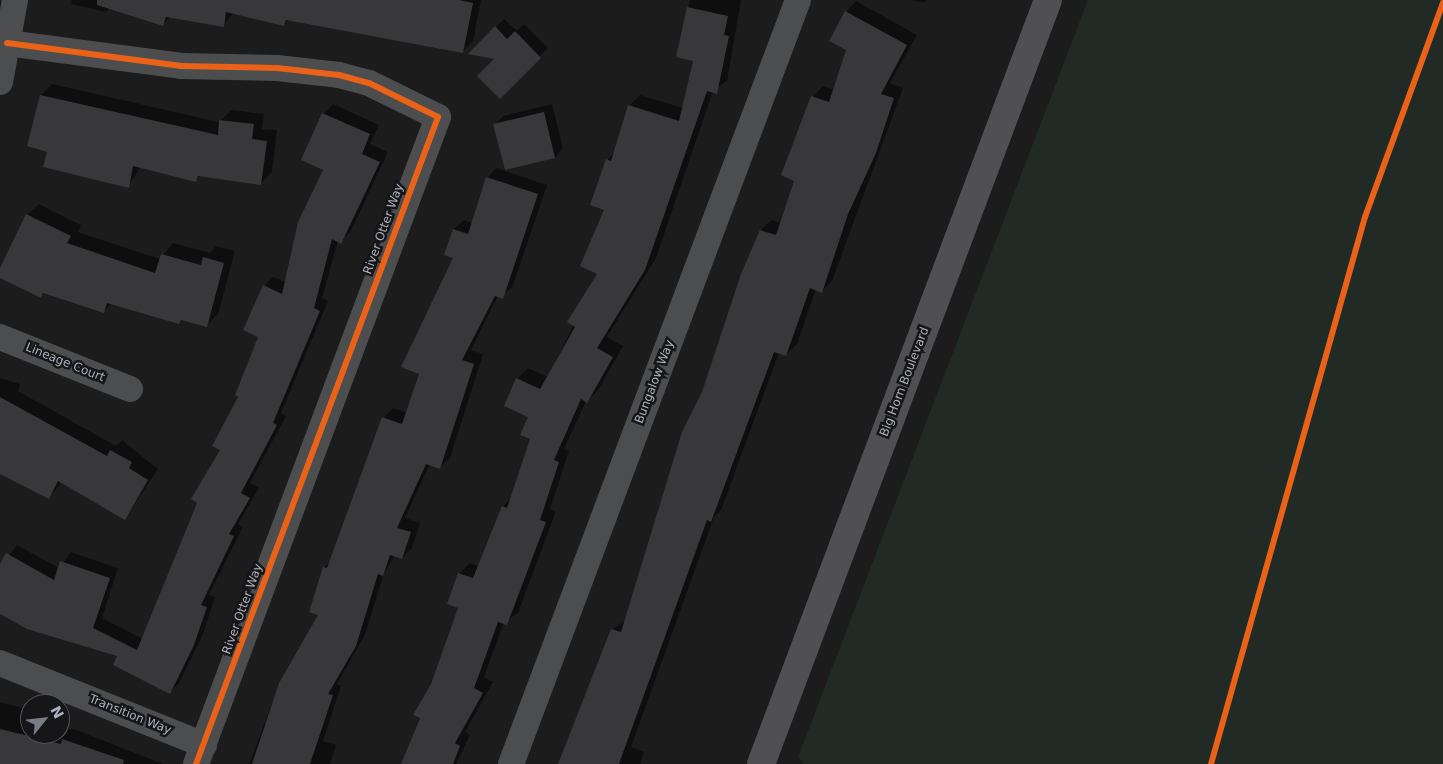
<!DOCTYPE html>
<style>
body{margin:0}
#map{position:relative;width:1443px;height:764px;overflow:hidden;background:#1c1c1c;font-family:"DejaVu Sans",sans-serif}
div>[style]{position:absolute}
.green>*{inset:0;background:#212a24}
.shadow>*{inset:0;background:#0007}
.building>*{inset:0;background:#38383a}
.street>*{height:26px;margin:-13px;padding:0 13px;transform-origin:13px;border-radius:13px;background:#4c4d4f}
.secondary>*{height:28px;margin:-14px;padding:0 14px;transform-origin:14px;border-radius:14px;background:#505054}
.cycleway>*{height:6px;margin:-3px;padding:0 3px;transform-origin:3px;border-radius:3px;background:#ea6118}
span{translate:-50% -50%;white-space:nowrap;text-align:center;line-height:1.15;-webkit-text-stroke:5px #161618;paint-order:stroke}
.street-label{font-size:12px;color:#adb0bd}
.north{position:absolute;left:20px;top:694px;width:50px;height:50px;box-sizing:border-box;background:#161618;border:1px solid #52545a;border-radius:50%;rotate:61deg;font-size:14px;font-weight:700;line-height:20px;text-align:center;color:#adb0bd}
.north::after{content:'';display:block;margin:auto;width:18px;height:22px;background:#7a7c85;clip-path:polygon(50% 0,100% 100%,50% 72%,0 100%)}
</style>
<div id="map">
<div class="green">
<i style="clip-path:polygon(1088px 0,1443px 0,1443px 764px,804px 764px,798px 757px)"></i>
</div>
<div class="shadow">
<i style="clip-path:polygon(72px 0,481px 0,473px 41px,463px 51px,290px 19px,284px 25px,234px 12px,223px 26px,170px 17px,163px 24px,110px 8px,106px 12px,71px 4px)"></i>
<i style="clip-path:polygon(690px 0,741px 0,727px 81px,713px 91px,656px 258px,607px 337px,623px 346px,598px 390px,586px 401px,564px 449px,569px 451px,550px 509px,556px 511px,518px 613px,504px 622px,484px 677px,493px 682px,465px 732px,470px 735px,456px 764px,402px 764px,460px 607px,459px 574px,470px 563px,479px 566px,503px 506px,512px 497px,531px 439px,530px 417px,517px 379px,528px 368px,548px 377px,599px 273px,607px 160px,616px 151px,629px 106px,640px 95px,683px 108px,694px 60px,677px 56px)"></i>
<i style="clip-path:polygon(909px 0,927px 0,924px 3px)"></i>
<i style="clip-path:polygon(856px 1px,917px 35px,890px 83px,903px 88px,832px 281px,822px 291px,816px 289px,797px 344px,786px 355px,779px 353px,721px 510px,714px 517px,631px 747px,644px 752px,640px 764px,562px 764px,613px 629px,626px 620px,761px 230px,771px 220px,782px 223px,796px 180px,813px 97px,823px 86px,834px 90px,848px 49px,846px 12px)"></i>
<i style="clip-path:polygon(504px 19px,517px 31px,524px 24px,548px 48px,500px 97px,497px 58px,470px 53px)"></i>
<i style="clip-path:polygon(52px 84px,219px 122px,232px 110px,264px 114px,262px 129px,277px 130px,272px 172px,261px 183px,201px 175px,196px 180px,141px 167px,128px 186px,48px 151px,41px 95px)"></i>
<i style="clip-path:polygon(333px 104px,379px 125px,370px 144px,388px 152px,350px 233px,338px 241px,322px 298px,328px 301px,281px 413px,286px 416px,250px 483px,259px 488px,238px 524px,243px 527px,209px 595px,215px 597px,203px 634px,179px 683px,170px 692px,119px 655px,0 612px,0 567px,17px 545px,59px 568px,71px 552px,118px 568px,102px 618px,143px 639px,222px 449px,260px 336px,264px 286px,273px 277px,286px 282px,325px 170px,323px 114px)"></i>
<i style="clip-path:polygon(552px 104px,563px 148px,555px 157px,506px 169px,495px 125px,503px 116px)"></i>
<i style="clip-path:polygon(496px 168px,547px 185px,512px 288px,498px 296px,471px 350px,483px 354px,450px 458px,440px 467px,430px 464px,405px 518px,420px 523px,412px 548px,402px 558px,395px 555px,384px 573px,365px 635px,337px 684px,341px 686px,323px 741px,336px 745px,330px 764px,249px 764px,280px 683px,320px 614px,324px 568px,331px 560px,383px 418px,393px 408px,407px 413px,454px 257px,454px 229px,464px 220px,472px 223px,487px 178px)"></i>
<i style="clip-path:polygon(39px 204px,81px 225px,78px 232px,160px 259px,173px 243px,210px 253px,216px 246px,235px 251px,218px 314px,206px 325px,183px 319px,179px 323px,112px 303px,103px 312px,45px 292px,40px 297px,0 277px,27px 215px)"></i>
<i style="clip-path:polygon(0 378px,20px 384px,18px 391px,116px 446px,122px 440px,158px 469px,125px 519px,62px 482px,49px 498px,0 473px)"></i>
<i style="clip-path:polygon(0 702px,23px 708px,20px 721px,30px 723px,30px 734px,74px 729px,163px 764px,0 764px)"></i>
</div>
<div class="building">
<i style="clip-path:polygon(97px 0,459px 0,473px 3px,463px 53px,286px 20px,284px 26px,226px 12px,224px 27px,166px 17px,163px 26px,97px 5px)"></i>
<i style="clip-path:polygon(687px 7px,728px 16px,724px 35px,729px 36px,717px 94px,707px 91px,645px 270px,597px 348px,613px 357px,587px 403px,581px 399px,554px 460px,559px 462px,540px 520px,546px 522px,507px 625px,498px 622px,474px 688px,483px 693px,455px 743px,460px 746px,453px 764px,401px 764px,420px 718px,413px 715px,431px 684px,458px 608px,447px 604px,458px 573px,473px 578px,502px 506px,507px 508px,530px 439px,520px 435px,528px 417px,504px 406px,516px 378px,540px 389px,575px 327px,567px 322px,597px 274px,580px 266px,604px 210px,590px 205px,606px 159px,611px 161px,628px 105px,679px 121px,693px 61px,676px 57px)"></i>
<i style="clip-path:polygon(845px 11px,907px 45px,881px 94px,894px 98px,876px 153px,848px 214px,822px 293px,810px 288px,786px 356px,774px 352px,711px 522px,707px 520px,619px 764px,558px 764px,611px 629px,621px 632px,682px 432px,702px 392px,741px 274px,760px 230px,776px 235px,794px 181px,781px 175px,811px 96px,829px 102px,846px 50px,829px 41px)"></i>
<i style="clip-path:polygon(495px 26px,507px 39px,515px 31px,541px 58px,500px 99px,477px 76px,494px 59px,468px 54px)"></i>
<i style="clip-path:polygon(40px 95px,218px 135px,219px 120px,254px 124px,252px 139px,267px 141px,261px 185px,198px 176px,196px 182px,133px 166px,129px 188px,43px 167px,47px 152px,27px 146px)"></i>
<i style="clip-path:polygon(544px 112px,555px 158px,505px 170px,493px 124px)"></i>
<i style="clip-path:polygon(322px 113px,370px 134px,362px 154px,380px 162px,341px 244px,332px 239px,314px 308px,320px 311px,273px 423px,277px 425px,241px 493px,250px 498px,229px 534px,234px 536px,201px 605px,207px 607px,194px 645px,170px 694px,113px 665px,117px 656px,27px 629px,0 614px,0 564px,6px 553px,54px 580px,60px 561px,110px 578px,93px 628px,137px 650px,197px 503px,191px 499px,220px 450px,212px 446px,238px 397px,235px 395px,258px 337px,243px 330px,263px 285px,282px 294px,298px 222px,323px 170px,301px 160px)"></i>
<i style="clip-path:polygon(486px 177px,538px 194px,503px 299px,495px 296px,462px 360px,474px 364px,440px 469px,426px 464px,397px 528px,411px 532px,402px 559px,390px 555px,383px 576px,378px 574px,356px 646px,328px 694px,333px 695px,310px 764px,252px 764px,279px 683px,318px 615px,309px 612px,323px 567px,327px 568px,382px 417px,402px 424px,419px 374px,401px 367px,453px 258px,444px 255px,453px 229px,468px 234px)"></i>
<i style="clip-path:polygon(26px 214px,71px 236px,67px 243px,155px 273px,161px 254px,201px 265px,203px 257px,224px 263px,207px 327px,181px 320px,179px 324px,107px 303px,104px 313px,43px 293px,41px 298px,0 278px,0 268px)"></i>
<i style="clip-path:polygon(0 397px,107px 456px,110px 450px,132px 462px,129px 468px,148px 480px,125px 520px,58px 481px,49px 499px,0 474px)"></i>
<i style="clip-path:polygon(0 729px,61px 744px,62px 739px,124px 760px,123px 764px,0 764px)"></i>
</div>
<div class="street">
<i style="left:7px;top:43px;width:176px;rotate:7.5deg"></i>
<i style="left:181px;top:66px;width:96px;rotate:1.2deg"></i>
<i style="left:277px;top:68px;width:62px;rotate:6.4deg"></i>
<i style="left:339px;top:75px;width:31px;rotate:15deg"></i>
<i style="left:369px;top:83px;width:77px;rotate:26.2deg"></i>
<i style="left:438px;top:117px;width:691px;rotate:110.51deg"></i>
<i style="left:0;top:82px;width:83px;rotate:-79.6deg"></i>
<i style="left:0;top:337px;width:140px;rotate:21.8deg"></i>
<i style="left:0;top:663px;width:220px;rotate:21.9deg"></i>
<i style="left:511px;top:764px;width:816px;rotate:-69.41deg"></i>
</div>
<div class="secondary">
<i style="left:761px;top:764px;width:816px;rotate:-69.41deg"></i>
</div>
<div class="cycleway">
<i style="left:7px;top:43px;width:176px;rotate:7.5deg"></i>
<i style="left:181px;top:66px;width:96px;rotate:1.2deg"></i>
<i style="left:277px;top:68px;width:62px;rotate:6.4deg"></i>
<i style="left:339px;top:75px;width:31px;rotate:15deg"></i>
<i style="left:369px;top:83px;width:77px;rotate:26.2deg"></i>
<i style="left:438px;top:117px;width:691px;rotate:110.51deg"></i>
<i style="left:1211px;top:764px;width:568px;rotate:-74.28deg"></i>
<i style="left:1365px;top:217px;width:228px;rotate:-70deg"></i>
</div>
<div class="street-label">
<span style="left:384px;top:229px;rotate:-70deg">River Otter Way</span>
<span style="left:65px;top:363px;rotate:22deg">Lineage Court</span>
<span style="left:655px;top:382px;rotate:-69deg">Bungalow Way</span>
<span style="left:905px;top:382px;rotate:-69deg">Big Horn Boulevard</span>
<span style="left:243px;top:609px;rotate:-70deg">River Otter Way</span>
<span style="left:130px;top:715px;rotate:22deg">Transition Way</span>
</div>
<div class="north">N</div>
</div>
